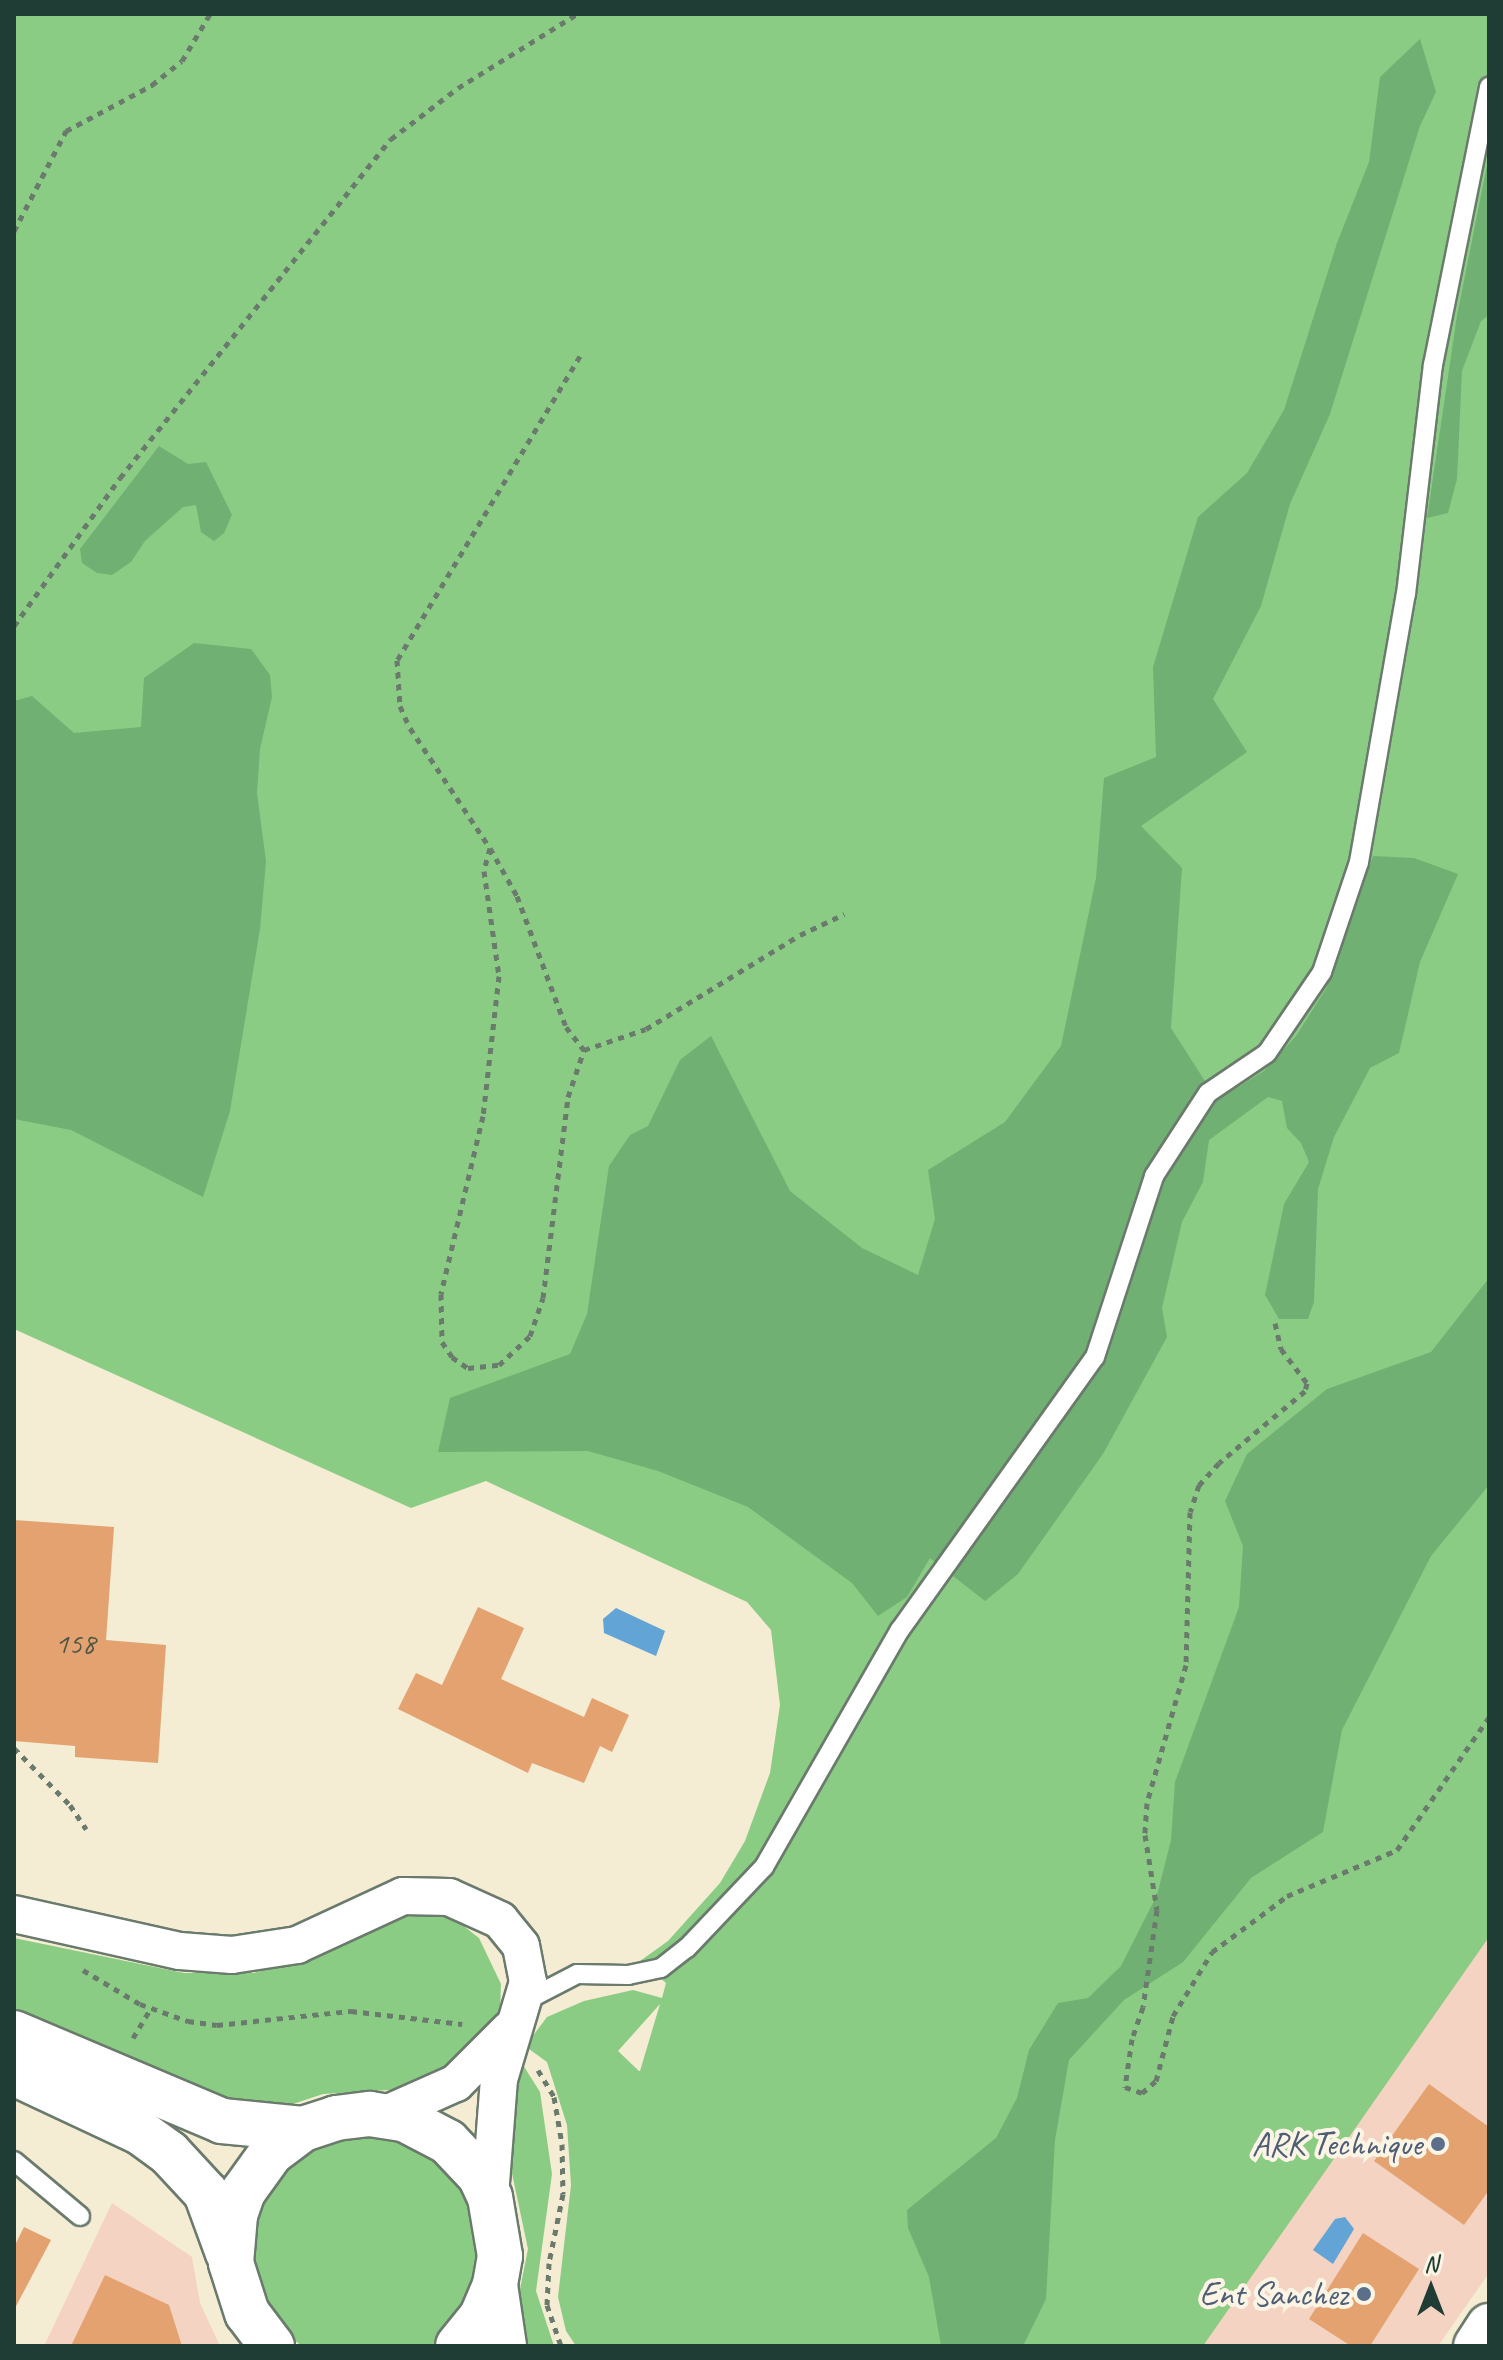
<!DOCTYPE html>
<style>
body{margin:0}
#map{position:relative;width:1503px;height:2360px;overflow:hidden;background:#f4ecd3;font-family:Caveat,sans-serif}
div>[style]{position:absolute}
.built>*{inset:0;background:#f5d3c2}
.green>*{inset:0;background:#8bcc84}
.forest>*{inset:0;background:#70b072}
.water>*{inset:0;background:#62a4d6}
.building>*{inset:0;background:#e3a270}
.path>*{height:5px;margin-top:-2.5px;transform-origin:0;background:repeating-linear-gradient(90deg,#6a7a6c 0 6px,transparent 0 12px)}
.roads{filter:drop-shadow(2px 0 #6a7a6c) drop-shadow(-2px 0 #6a7a6c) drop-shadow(0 2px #6a7a6c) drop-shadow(0 -2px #6a7a6c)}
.lane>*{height:18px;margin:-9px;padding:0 9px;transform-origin:9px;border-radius:9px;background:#fff}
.street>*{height:36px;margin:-18px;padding:0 18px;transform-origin:18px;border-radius:18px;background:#fff}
.secondary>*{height:44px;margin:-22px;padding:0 22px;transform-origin:22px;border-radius:22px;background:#fff}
.dots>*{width:22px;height:22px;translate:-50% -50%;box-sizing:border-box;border:4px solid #fcf5e5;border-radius:50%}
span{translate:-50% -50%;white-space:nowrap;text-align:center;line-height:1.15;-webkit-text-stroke:8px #fcf5e5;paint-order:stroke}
.number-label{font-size:30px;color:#505643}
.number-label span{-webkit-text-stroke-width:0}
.service-label{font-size:34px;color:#4e5e75}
.right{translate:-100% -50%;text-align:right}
.frame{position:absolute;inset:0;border:16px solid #1f3d34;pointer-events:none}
.north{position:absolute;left:1391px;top:2248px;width:80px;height:80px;-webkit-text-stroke:6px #fcf5e5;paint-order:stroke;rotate:0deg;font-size:22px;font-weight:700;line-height:32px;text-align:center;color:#1f3d34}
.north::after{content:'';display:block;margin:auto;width:28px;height:36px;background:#1f3d34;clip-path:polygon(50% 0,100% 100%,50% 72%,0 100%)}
</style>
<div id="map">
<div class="built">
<i style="clip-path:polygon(1489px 1935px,1489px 2273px,1438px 2346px,1203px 2346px)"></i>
<i style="clip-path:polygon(112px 2203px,192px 2257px,200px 2303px,220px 2346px,44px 2346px)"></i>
</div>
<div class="green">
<i style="clip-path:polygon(evenodd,14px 14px,1489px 14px,1489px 1937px,1203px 2346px,576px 2346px,566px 2331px,558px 2297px,571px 2185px,567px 2125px,547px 2062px,529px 2049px,523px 2065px,540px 2092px,552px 2174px,536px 2291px,554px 2346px,520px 2346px,518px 2299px,528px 2249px,510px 2164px,512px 2079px,526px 2045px,547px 2017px,584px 2001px,633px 1990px,662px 1998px,666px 1983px,640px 1961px,668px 1941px,720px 1883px,745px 1841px,770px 1773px,780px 1705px,771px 1630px,747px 1602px,486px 1481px,411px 1508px,14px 1329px,14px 14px,660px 2004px,640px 2071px,639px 2071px,618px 2051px,660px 2004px)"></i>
<i style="clip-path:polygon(398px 1911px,436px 1913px,461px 1924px,479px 1938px,501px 1984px,500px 2013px,488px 2041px,468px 2062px,405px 2089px,323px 2094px,284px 2107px,246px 2111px,14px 2014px,14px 1938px,184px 1973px,254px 1973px,328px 1951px)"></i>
<i style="clip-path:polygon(342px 2135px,392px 2136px,438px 2157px,470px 2196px,483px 2244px,475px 2293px,446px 2334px,431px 2346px,302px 2346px,285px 2333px,258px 2292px,250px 2242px,264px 2194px,296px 2156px)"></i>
</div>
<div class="forest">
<i style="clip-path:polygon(1420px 39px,1436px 92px,1420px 126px,1330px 414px,1290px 504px,1261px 606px,1213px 699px,1247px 752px,1141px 826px,1182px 868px,1171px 1028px,1217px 1100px,1264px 1071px,1296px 1036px,1327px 987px,1373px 856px,1414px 858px,1458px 874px,1420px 962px,1399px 1053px,1370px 1068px,1334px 1137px,1318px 1189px,1314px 1302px,1308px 1319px,1279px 1319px,1265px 1295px,1284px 1204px,1309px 1162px,1301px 1143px,1287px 1128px,1282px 1101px,1268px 1097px,1209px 1140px,1203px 1182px,1182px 1222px,1162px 1308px,1167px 1337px,1103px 1454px,1018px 1574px,985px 1601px,930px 1558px,907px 1597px,878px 1616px,852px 1583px,748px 1507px,658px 1471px,588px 1451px,438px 1452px,450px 1398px,570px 1354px,587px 1314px,609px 1166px,630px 1135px,648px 1126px,680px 1060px,711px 1036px,790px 1191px,862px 1248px,918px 1275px,935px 1219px,928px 1170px,1005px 1122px,1061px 1046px,1096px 878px,1104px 778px,1156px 757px,1153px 667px,1198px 517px,1247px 473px,1284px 410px,1337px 243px,1369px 162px,1380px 77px)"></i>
<i style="clip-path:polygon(1489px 155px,1489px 315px,1481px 321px,1462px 371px,1457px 479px,1448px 513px,1427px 518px,1457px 316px)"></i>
<i style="clip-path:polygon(159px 446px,188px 464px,206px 462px,232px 515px,224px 533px,214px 541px,201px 532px,196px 505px,183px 507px,145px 541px,131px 562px,112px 575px,97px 573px,82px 563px,80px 549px)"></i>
<i style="clip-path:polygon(194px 643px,251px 649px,270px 675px,272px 697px,260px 749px,257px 793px,266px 861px,260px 929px,230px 1111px,203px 1197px,71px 1130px,14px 1119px,14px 701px,32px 696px,74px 733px,141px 727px,144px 678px)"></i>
<i style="clip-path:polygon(1489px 1278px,1489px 1485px,1431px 1556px,1342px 1730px,1323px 1832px,1251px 1878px,1183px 1962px,1124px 2000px,1069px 2060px,1055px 2140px,1046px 2299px,1023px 2346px,941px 2346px,929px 2277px,908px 2228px,907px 2210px,996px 2138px,1017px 2098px,1029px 2050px,1058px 2003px,1088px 1998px,1121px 1966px,1157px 1895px,1171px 1840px,1175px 1782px,1239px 1607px,1243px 1546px,1225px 1501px,1247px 1454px,1327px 1389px,1431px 1352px)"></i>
</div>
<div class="water">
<i style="clip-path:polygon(616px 1608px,665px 1631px,656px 1656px,604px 1633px,603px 1619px)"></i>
<i style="clip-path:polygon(1345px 2217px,1354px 2229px,1333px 2264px,1313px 2250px,1335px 2219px)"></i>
</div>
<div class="building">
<i style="clip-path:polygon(14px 1520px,114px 1527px,106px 1640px,166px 1645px,158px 1763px,75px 1757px,75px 1746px,14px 1741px)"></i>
<i style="clip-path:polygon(478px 1607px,524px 1628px,501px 1679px,584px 1717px,592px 1698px,629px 1715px,612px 1752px,600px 1746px,584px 1783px,532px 1763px,528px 1773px,398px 1709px,416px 1673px,442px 1685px)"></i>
<i style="clip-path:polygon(1429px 2084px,1489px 2127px,1489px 2190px,1464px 2225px,1374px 2161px)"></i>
<i style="clip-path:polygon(24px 2227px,51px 2240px,14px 2310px,14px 2247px)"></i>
<i style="clip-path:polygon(1363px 2233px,1419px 2269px,1370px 2346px,1351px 2346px,1309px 2319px)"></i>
<i style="clip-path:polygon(105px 2275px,169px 2305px,182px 2346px,71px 2346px)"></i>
</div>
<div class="path">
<i style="left:14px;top:231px;width:113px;rotate:-62.5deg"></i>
<i style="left:66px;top:131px;width:98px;rotate:-28.1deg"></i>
<i style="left:152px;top:85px;width:38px;rotate:-39deg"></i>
<i style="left:182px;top:61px;width:55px;rotate:-59.2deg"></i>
<i style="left:580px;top:356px;width:355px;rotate:121deg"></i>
<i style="left:397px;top:660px;width:46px;rotate:86.3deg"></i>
<i style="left:400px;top:706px;width:24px;rotate:66deg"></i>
<i style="left:410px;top:728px;width:144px;rotate:56.3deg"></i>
<i style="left:490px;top:848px;width:24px;rotate:105deg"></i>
<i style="left:484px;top:871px;width:106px;rotate:81.9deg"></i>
<i style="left:499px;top:976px;width:141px;rotate:96.5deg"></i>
<i style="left:483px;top:1116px;width:183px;rotate:103.3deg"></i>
<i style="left:441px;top:1294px;width:48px;rotate:88.8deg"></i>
<i style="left:442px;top:1342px;width:18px;rotate:56deg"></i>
<i style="left:452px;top:1357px;width:19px;rotate:35deg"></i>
<i style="left:468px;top:1368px;width:31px;rotate:-6deg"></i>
<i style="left:499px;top:1365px;width:42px;rotate:-43.1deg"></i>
<i style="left:530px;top:1336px;width:40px;rotate:-71.1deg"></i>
<i style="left:543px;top:1298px;width:203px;rotate:-82.9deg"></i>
<i style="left:568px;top:1097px;width:50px;rotate:-71.2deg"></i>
<i style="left:584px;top:1050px;width:65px;rotate:-18.7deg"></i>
<i style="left:646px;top:1029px;width:180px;rotate:-31.4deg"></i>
<i style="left:800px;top:935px;width:49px;rotate:-25.5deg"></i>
<i style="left:14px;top:626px;width:182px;rotate:-54.4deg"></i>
<i style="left:120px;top:478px;width:434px;rotate:-51.4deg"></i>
<i style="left:391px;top:139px;width:84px;rotate:-37.3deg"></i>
<i style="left:458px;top:88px;width:140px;rotate:-31.9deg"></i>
<i style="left:490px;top:848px;width:55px;rotate:60.6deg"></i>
<i style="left:517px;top:896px;width:140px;rotate:69.5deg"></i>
<i style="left:566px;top:1027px;width:29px;rotate:52deg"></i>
<i style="left:1275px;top:1323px;width:27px;rotate:77deg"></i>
<i style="left:1281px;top:1349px;width:43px;rotate:52.6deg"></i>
<i style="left:1307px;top:1383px;width:8px;rotate:104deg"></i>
<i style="left:1305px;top:1391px;width:112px;rotate:140.1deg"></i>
<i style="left:1219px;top:1463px;width:30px;rotate:132deg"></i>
<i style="left:1199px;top:1485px;width:28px;rotate:108deg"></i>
<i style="left:1190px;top:1512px;width:153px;rotate:91.5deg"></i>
<i style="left:1186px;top:1665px;width:143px;rotate:105.8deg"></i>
<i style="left:1147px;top:1803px;width:32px;rotate:94deg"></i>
<i style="left:1145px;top:1835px;width:76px;rotate:80.9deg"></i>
<i style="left:1157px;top:1910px;width:98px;rotate:98.2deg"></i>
<i style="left:1143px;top:2007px;width:34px;rotate:109deg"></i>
<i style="left:1132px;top:2039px;width:49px;rotate:98.3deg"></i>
<i style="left:1125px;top:2087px;width:18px;rotate:19deg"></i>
<i style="left:1142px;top:2093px;width:18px;rotate:-41deg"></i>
<i style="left:1156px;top:2081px;width:67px;rotate:-75.3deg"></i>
<i style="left:1173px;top:2016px;width:75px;rotate:-58.6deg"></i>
<i style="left:1212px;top:1952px;width:94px;rotate:-36.7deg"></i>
<i style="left:1287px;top:1896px;width:119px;rotate:-22.7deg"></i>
<i style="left:1397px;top:1850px;width:162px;rotate:-55.3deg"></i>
<i style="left:14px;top:1748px;width:80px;rotate:45.5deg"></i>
<i style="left:70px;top:1805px;width:29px;rotate:56deg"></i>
<i style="left:83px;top:1970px;width:66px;rotate:30.8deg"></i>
<i style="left:140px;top:2004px;width:51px;rotate:19.5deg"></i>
<i style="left:188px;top:2021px;width:29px;rotate:8deg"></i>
<i style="left:217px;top:2025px;width:135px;rotate:-6deg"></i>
<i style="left:351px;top:2011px;width:112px;rotate:6.7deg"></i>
<i style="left:133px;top:2038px;width:35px;rotate:-59deg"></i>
<i style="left:538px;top:2070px;width:31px;rotate:59deg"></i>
<i style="left:554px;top:2097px;width:48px;rotate:80.3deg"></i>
<i style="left:562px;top:2144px;width:50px;rotate:88.9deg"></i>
<i style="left:563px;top:2194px;width:70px;rotate:101.5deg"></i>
<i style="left:549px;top:2263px;width:42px;rotate:92.7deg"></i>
<i style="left:547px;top:2305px;width:43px;rotate:71.1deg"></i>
</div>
<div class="roads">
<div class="lane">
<i style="left:527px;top:2000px;width:56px;rotate:-27.5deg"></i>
<i style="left:577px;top:1974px;width:51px;rotate:1.1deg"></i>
<i style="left:628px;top:1975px;width:34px;rotate:-12deg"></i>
<i style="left:661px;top:1968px;width:33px;rotate:-38deg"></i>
<i style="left:687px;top:1948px;width:112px;rotate:-46.5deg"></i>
<i style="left:764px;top:1867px;width:273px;rotate:-60.2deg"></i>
<i style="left:900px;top:1630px;width:335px;rotate:-54.5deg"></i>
<i style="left:1095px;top:1357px;width:190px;rotate:-71.9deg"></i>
<i style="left:1154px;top:1176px;width:99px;rotate:-57deg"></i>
<i style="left:1208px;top:1093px;width:71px;rotate:-34.1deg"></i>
<i style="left:1267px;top:1053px;width:98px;rotate:-55.8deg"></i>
<i style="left:1322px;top:972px;width:116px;rotate:-71.4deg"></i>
<i style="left:1359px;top:862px;width:272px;rotate:-80.1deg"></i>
<i style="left:1406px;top:594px;width:231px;rotate:-83.3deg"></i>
<i style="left:1433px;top:365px;width:284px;rotate:-78.6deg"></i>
<i style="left:14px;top:2161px;width:86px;rotate:39.8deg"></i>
</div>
<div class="street">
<i style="left:14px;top:1914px;width:170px;rotate:12.6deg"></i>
<i style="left:180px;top:1951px;width:52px;rotate:4.4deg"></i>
<i style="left:232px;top:1955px;width:66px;rotate:-8.7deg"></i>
<i style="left:297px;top:1945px;width:117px;rotate:-24.8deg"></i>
<i style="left:403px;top:1896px;width:46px;rotate:1.2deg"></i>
<i style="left:449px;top:1897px;width:56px;rotate:24.3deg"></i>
<i style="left:500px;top:1920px;width:33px;rotate:51deg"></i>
<i style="left:521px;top:1946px;width:37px;rotate:79deg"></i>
<i style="left:528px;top:1982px;width:101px;rotate:106.6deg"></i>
<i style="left:499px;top:2079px;width:118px;rotate:94.4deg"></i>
<i style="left:384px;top:2115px;width:79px;rotate:-24deg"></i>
<i style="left:456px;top:2083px;width:76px;rotate:-45deg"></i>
</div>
<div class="secondary">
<i style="left:14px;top:2033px;width:226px;rotate:22.9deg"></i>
<i style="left:222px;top:2121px;width:81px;rotate:5.6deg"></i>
<i style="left:14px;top:2073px;width:139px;rotate:25.1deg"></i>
<i style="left:140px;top:2132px;width:36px;rotate:36deg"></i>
<i style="left:169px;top:2153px;width:54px;rotate:47.2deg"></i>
<i style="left:206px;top:2193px;width:64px;rotate:69.9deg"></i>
<i style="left:495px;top:2285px;width:62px;rotate:81.6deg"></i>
<i style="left:272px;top:2346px;width:41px;rotate:-127.1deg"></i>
<i style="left:247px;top:2313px;width:52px;rotate:-107.7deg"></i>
<i style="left:231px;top:2263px;width:48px;rotate:-85.2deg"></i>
<i style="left:235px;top:2215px;width:24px;rotate:-71deg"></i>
<i style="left:243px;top:2192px;width:48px;rotate:-54.3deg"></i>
<i style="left:271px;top:2153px;width:40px;rotate:-37deg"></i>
<i style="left:303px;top:2129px;width:35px;rotate:-18deg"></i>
<i style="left:336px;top:2118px;width:34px;rotate:-7deg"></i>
<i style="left:370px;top:2114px;width:36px;rotate:9deg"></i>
<i style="left:406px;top:2120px;width:47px;rotate:27.6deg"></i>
<i style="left:448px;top:2142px;width:47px;rotate:46.7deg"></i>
<i style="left:480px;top:2176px;width:23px;rotate:65deg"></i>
<i style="left:490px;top:2197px;width:60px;rotate:80.4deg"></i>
<i style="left:500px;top:2256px;width:29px;rotate:100deg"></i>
<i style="left:495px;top:2285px;width:34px;rotate:113deg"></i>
<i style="left:482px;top:2316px;width:38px;rotate:129deg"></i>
<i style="left:1476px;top:2346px;width:24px;rotate:-57deg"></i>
</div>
</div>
<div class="dots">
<i style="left:1438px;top:2144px;background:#5c6f8a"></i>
<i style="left:1364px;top:2294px;background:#5c6f8a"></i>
</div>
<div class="number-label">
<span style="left:75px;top:1643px">158</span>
</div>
<div class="service-label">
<span class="right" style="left:1422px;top:2144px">ARK Technique</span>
<span class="right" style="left:1348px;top:2294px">Ent Sanchez</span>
</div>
<div class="frame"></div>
<div class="north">N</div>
</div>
